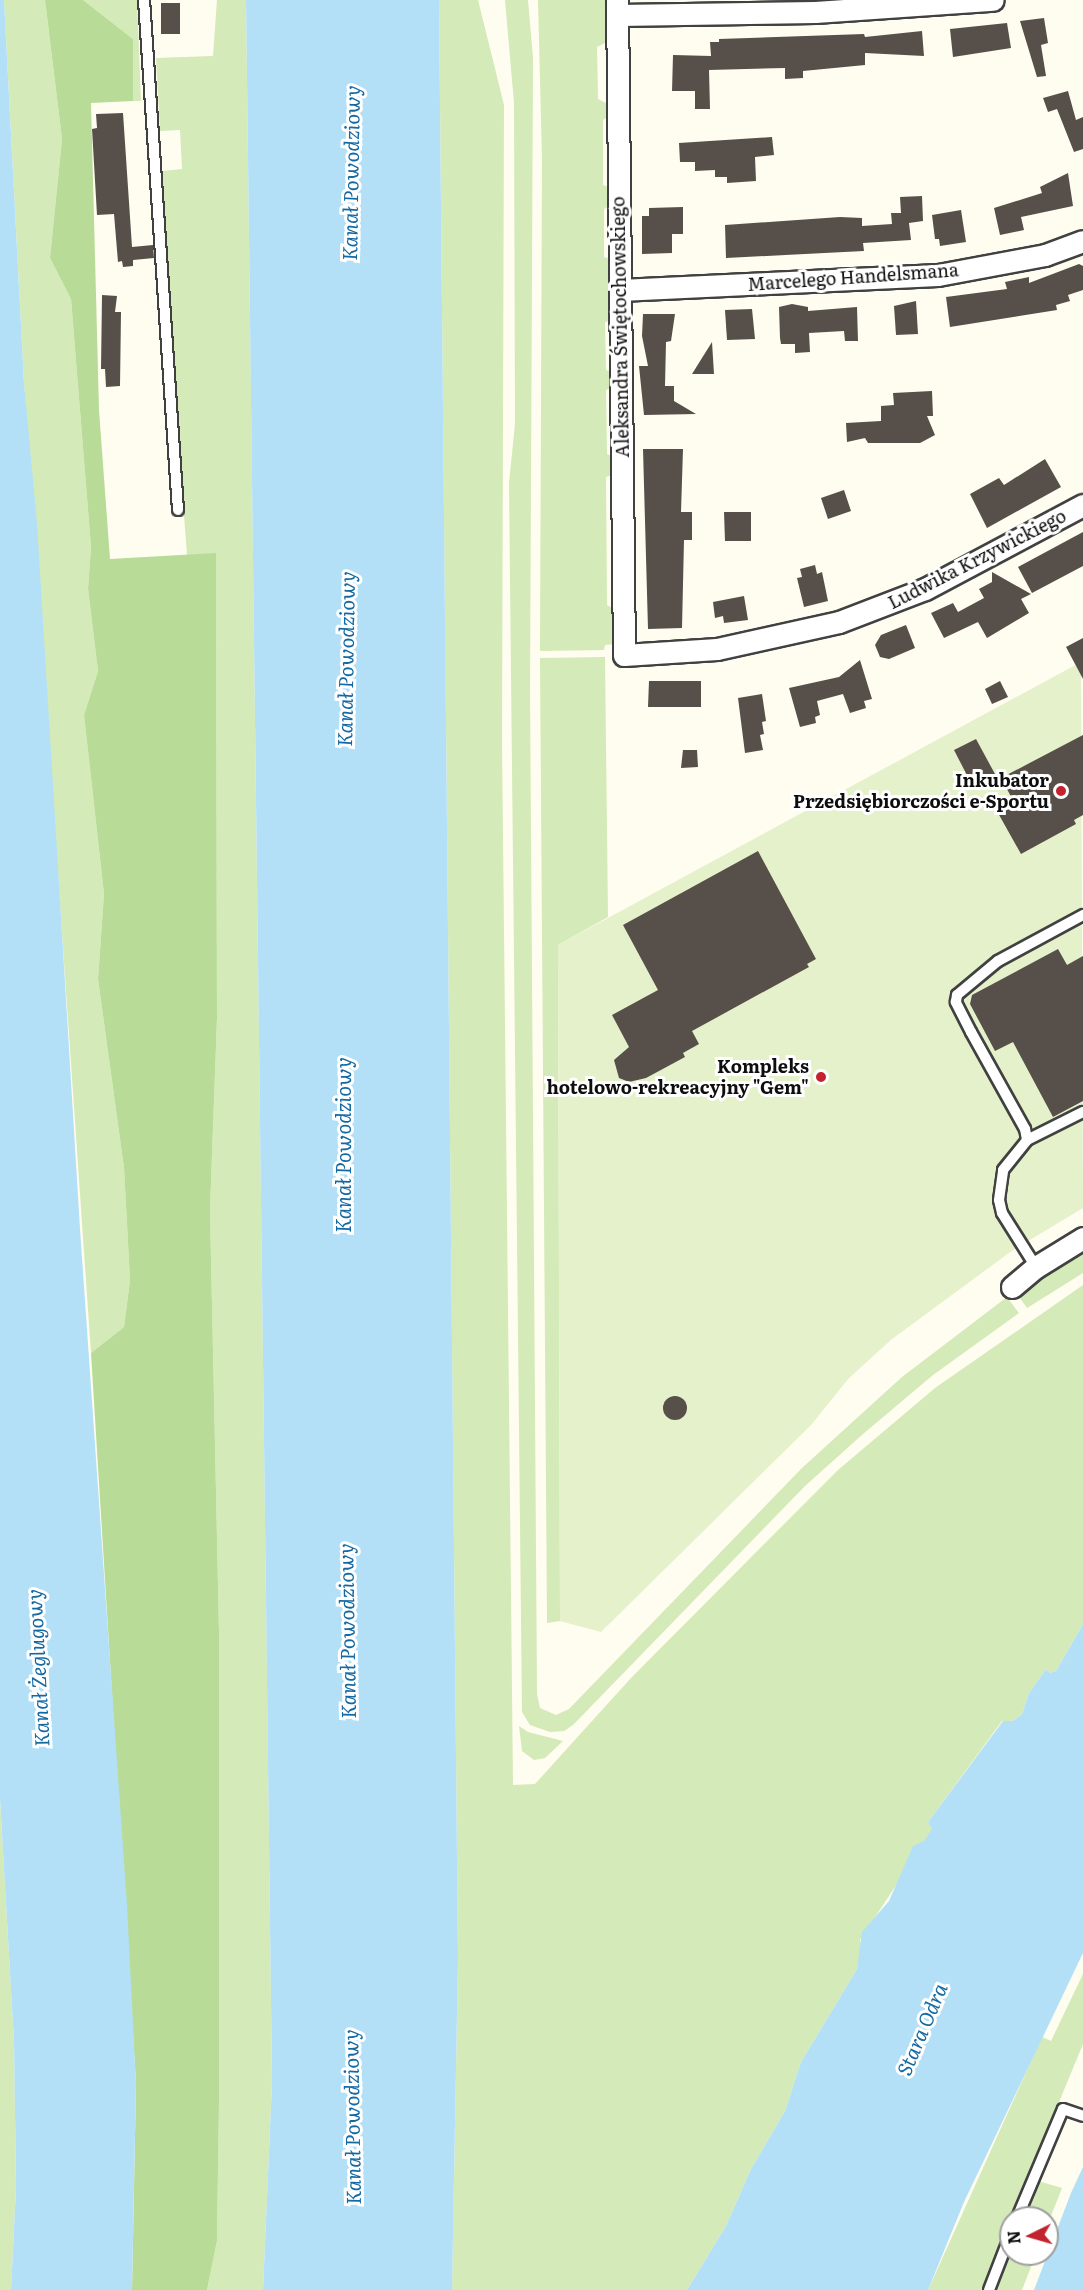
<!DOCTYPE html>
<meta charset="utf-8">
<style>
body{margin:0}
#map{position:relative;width:1083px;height:2290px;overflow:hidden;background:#fffcf0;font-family:Literata,serif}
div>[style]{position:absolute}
.green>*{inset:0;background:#d4eab8}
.forest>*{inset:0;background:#b8dc97}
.pitch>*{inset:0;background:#e5f1ca}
.water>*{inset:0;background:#b3e0f7}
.building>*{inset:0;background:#574f4a}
.round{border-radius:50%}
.roads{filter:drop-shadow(2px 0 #414141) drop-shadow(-2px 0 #414141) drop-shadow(0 2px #414141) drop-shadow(0 -2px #414141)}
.service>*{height:10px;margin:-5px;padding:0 5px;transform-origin:5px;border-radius:5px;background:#fff}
.minor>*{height:21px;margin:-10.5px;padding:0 10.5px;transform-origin:10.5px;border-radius:10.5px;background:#fff}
.dots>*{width:16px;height:16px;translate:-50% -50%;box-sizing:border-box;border:3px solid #fff;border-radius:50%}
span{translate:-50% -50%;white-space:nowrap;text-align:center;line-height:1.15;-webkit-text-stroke:6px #fff;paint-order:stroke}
.street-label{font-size:18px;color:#0e0e0e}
.poi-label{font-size:18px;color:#0e0e0e;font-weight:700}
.right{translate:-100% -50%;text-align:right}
.water-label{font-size:20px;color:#1469a3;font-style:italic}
.north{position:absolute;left:999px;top:2206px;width:60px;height:60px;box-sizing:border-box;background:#fff;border:2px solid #9f9f9f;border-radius:50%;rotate:265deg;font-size:16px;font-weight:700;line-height:24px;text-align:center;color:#0e0e0e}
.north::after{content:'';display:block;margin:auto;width:21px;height:27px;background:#c2232f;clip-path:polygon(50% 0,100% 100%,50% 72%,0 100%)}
</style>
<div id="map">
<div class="green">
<i style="clip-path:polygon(4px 0,45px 0,62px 139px,50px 258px,71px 299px,91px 547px,88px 589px,98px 671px,84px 715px,104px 894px,98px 979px,124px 1168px,130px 1280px,124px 1327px,91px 1353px,24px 383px)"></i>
<i style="clip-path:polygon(83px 0,137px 0,141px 101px,133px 101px,133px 39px)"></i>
<i style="clip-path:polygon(217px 0,246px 0,272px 2082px,263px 2290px,207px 2290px,217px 2241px,219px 2102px,219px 1631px,210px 1210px,217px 1019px,216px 554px,187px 555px,161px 211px,163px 171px,182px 169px,180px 130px,160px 131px,156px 58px,213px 56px)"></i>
<i style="clip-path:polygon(439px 0,478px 0,504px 105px,502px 741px,513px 1785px,535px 1784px,631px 1678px,838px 1470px,935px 1388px,1083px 1285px,1083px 1624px,1056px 1671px,1050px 1673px,1046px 1669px,1029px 1693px,1022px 1714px,1013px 1721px,1002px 1721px,928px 1822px,933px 1829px,860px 1940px,863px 1949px,857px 1969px,801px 2062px,785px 2111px,751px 2169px,726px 2226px,687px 2290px,452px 2290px,458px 1959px)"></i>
<i style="clip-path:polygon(505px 0,528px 0,533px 58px,530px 690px,537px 1694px,540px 1708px,556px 1715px,569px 1709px,802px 1468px,902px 1377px,1007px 1297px,1019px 1313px,933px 1375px,863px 1434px,805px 1486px,573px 1725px,564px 1731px,550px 1732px,530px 1725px,522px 1712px,509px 483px,515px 424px,514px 103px)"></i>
<i style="clip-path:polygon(538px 0,609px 0,609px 41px,597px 47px,598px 99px,610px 105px,608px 117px,603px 120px,603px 185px,611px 188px,611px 205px,604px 209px,604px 257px,611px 259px,611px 321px,605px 322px,606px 370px,611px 372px,611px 388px,606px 390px,607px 454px,612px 456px,612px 475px,606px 477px,607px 605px,614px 609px,615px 644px,605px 645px,604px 650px,540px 651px,542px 160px)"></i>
<i style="clip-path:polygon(605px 657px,608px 917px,558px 945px,560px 1621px,547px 1623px,540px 658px)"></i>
<i style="clip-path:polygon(1083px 1248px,1083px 1273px,1027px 1308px,1015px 1291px)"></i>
<i style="clip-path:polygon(519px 1726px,528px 1732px,563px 1741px,545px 1758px,534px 1760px,522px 1751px)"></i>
<i style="clip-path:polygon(0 1799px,14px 2042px,16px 2187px,11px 2290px,0 2290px)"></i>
<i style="clip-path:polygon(1083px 1974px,1083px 2044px,1011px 2218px,986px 2290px,928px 2290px,1042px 2037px,1051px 2041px)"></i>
<i style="clip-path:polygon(1038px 2181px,1062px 2188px,1047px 2226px,1047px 2218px,1024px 2218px)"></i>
<i style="clip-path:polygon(1011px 2250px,1011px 2254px,1036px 2254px,1022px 2290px,995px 2290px)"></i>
</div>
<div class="forest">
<i style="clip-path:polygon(45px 0,83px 0,133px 39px,133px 101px,91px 103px,99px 410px,110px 559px,216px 553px,217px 1019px,210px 1210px,219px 1631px,219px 2102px,217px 2241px,207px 2290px,132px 2290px,136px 2084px,91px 1353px,124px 1327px,130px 1280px,124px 1168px,98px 979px,104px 894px,84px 715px,98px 671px,88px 589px,91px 547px,71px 299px,50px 258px,62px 139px)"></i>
</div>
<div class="pitch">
<i style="clip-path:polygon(1081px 662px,1083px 1208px,1013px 1250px,892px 1339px,849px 1378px,811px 1425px,601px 1632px,560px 1621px,558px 945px)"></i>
</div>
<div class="water">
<i style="clip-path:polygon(0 0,4px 0,24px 383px,37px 523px,80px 1229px,127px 1905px,136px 2084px,132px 2290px,11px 2290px,16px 2187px,14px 2042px,0 1799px)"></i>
<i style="clip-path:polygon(246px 0,439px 0,458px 1959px,452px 2290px,263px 2290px,272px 2082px)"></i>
<i style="clip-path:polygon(1083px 1624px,1083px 1953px,964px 2202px,928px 2290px,687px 2290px,726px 2226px,751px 2169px,785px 2111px,801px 2062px,857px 1969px,862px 1932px,889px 1901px,913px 1846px,924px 1841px,932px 1829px,928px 1822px,1003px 1721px,1013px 1721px,1022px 1714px,1029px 1693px,1046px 1669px,1050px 1673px,1056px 1671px)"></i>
<i style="clip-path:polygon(1083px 2167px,1083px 2290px,1034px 2290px,1071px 2193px)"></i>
</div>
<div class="building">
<i style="clip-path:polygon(161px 3px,180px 3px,180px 34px,161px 34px)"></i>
<i style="clip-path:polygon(1044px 18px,1048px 43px,1041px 45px,1046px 76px,1037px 77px,1020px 21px)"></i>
<i style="clip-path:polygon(1007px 23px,1011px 48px,953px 57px,950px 29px)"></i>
<i style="clip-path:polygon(922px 31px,924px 56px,865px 53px,865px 65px,803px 71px,803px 78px,785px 79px,785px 68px,709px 70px,710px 109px,695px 109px,695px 91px,672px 91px,673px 55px,711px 56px,710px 42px,719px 42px,719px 39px,864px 34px,865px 37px)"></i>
<i style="clip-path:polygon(1068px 91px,1076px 120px,1083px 117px,1083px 149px,1074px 152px,1057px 109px,1048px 112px,1043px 98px)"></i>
<i style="clip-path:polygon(123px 113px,132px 247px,153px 245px,154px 258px,133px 260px,133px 266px,123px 267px,122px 261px,118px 262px,114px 214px,97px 215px,92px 129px,97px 128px,96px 114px)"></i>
<i style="clip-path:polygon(772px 137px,774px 155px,755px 157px,756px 181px,727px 183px,727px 177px,715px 177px,715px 170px,695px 171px,695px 162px,680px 162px,679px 143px)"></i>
<i style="clip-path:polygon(1068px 173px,1073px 206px,1021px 217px,1024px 230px,1000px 235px,994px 208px,1042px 193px,1040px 187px)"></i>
<i style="clip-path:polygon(922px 196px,923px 221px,909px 223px,911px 240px,863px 243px,864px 251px,726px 258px,725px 225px,840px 217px,862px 218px,862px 226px,892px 224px,891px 213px,901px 213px,900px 197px)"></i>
<i style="clip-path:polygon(683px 207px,683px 234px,672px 234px,672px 253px,642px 254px,642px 216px,649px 216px,649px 208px)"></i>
<i style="clip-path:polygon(961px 210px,966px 242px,940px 246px,939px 239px,935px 239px,932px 215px)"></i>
<i style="clip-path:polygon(1079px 264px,1083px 266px,1083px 290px,1068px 295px,1070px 301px,1056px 305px,1057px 310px,950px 327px,946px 297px,1007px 289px,1005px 282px,1029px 277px,1029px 283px)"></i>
<i style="clip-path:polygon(102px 295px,117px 296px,115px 312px,121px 312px,120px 386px,106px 387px,105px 369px,101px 369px)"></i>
<i style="clip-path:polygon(916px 301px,918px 334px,896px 335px,894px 306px)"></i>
<i style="clip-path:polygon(792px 304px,808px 307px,808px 311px,857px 307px,858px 341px,845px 341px,844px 331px,809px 333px,810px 352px,795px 353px,795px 344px,781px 344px,780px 338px,779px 307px)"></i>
<i style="clip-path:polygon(752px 309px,755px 339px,727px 340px,725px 310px)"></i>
<i style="clip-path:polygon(643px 314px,675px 314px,671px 341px,666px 342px,665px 386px,674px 386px,674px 401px,696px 414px,644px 415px,639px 366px,648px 366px,642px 336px)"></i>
<i style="clip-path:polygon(712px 342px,714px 374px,692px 374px)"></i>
<i style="clip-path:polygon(932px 391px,933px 416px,927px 416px,935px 435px,920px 443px,868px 443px,865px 438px,847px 442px,846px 423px,881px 421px,881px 406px,894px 405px,893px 393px)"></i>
<i style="clip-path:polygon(643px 449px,683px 449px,681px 512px,692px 512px,692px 540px,684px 540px,682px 628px,648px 629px)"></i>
<i style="clip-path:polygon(1045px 459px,1061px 487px,987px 528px,970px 494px,999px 478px,1004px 485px)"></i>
<i style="clip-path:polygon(844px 490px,851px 511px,828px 519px,821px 498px)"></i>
<i style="clip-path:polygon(724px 512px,751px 512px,751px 541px,725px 541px)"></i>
<i style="clip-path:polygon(1083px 532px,1083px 566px,1032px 593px,1018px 567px)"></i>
<i style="clip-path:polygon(815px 565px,817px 574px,822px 572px,828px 601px,804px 607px,797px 578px,802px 577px,800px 569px)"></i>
<i style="clip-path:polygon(992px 572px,1031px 594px,1021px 599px,1029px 613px,987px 638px,978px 622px,944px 638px,931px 613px,953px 603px,958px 612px,984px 598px,979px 589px,992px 582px)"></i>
<i style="clip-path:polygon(744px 596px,748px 620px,724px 623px,723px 616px,715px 618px,713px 602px)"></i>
<i style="clip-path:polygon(906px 625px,915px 648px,889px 659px,880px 657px,875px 645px,881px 635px)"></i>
<i style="clip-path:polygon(1083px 638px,1083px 679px,1066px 647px)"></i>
<i style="clip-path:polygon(860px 660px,872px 699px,864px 701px,866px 708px,850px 713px,843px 694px,817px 701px,820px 715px,815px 717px,816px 723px,800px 727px,789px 688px,839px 677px)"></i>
<i style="clip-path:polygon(649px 681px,701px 681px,701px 707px,648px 707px)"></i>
<i style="clip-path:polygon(1000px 681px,1008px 697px,992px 704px,985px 689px)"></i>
<i style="clip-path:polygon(762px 694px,766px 721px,762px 722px,764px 734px,760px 735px,763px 750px,745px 753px,738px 698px)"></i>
<i style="clip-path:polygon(1083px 735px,1083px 815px,1074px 820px,1076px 824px,1021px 854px,998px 813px,1015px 804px,1001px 778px)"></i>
<i style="clip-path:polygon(976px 739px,995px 774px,972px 785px,954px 750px)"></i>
<i style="clip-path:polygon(683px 750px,697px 750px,698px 767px,681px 768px)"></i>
<i style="clip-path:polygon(758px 851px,816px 959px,807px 964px,809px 967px,692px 1031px,699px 1044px,683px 1053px,685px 1057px,646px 1078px,629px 1082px,619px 1078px,614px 1060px,629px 1047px,612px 1015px,658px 990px,623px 925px)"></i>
<i style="clip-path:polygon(1058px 949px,1067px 965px,1083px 956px,1083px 1101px,1053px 1117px,1013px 1042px,995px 1051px,970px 1004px,972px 995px)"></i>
<i class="round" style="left:663px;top:1396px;width:24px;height:24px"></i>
</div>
<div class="roads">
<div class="service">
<i style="left:144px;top:0;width:511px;rotate:86.19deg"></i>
<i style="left:1027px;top:1140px;width:63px;rotate:-26.6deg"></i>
<i style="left:1036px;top:1267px;width:64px;rotate:-122.2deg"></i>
<i style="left:1002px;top:1213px;width:13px;rotate:-103deg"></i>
<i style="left:999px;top:1200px;width:30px;rotate:-82deg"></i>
<i style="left:1003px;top:1170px;width:38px;rotate:-51deg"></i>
<i style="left:1027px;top:1140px;width:11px;rotate:-100deg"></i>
<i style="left:1025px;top:1129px;width:111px;rotate:-119.1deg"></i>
<i style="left:971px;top:1032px;width:34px;rotate:-117deg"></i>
<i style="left:956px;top:1002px;width:7px;rotate:-82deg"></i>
<i style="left:957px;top:995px;width:53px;rotate:-39.7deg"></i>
<i style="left:998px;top:961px;width:97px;rotate:-28.4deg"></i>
<i style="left:1017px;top:2218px;width:118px;rotate:-67.1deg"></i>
<i style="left:1063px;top:2109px;width:21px;rotate:19deg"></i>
<i style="left:989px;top:2290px;width:61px;rotate:-68.9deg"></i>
</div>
<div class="minor">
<i style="left:617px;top:0;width:655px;rotate:89.39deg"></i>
<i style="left:624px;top:655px;width:93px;rotate:-3.7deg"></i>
<i style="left:717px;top:649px;width:125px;rotate:-12.5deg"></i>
<i style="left:839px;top:622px;width:92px;rotate:-21deg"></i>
<i style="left:925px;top:589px;width:179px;rotate:-28deg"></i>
<i style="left:618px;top:15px;width:197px;rotate:-0.9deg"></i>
<i style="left:815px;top:12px;width:178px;rotate:-3.9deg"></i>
<i style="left:620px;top:290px;width:318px;rotate:-2.7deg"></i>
<i style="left:938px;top:275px;width:109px;rotate:-10.6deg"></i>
<i style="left:1045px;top:255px;width:40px;rotate:-20.2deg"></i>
<i style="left:1012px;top:1287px;width:31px;rotate:-40deg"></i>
<i style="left:1036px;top:1267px;width:55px;rotate:-31.7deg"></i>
</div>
</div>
<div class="dots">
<i style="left:1061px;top:791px;background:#c2232f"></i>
<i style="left:821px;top:1077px;background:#c2232f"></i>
</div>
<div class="street-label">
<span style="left:853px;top:277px;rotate:-4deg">Marcelego Handelsmana</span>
<span style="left:620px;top:327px;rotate:-91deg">Aleksandra Świętochowskiego</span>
<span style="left:977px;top:559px;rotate:-27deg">Ludwika Krzywickiego</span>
</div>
<div class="poi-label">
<span class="right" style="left:1049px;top:791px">Inkubator<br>Przedsiębiorczości e-Sportu</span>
<span class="right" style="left:809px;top:1077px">Kompleks<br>hotelowo-rekreacyjny "Gem"</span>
</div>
<div class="water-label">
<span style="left:350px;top:173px;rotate:-89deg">Kanał Powodziowy</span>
<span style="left:345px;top:659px;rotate:-89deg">Kanał Powodziowy</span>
<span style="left:342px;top:1145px;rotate:-90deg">Kanał Powodziowy</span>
<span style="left:346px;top:1631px;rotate:-91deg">Kanał Powodziowy</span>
<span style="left:37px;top:1668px;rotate:-93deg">Kanał Żeglugowy</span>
<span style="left:921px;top:2029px;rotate:-67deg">Stara Odra</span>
<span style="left:351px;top:2117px;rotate:-91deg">Kanał Powodziowy</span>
</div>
<div class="north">N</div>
</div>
